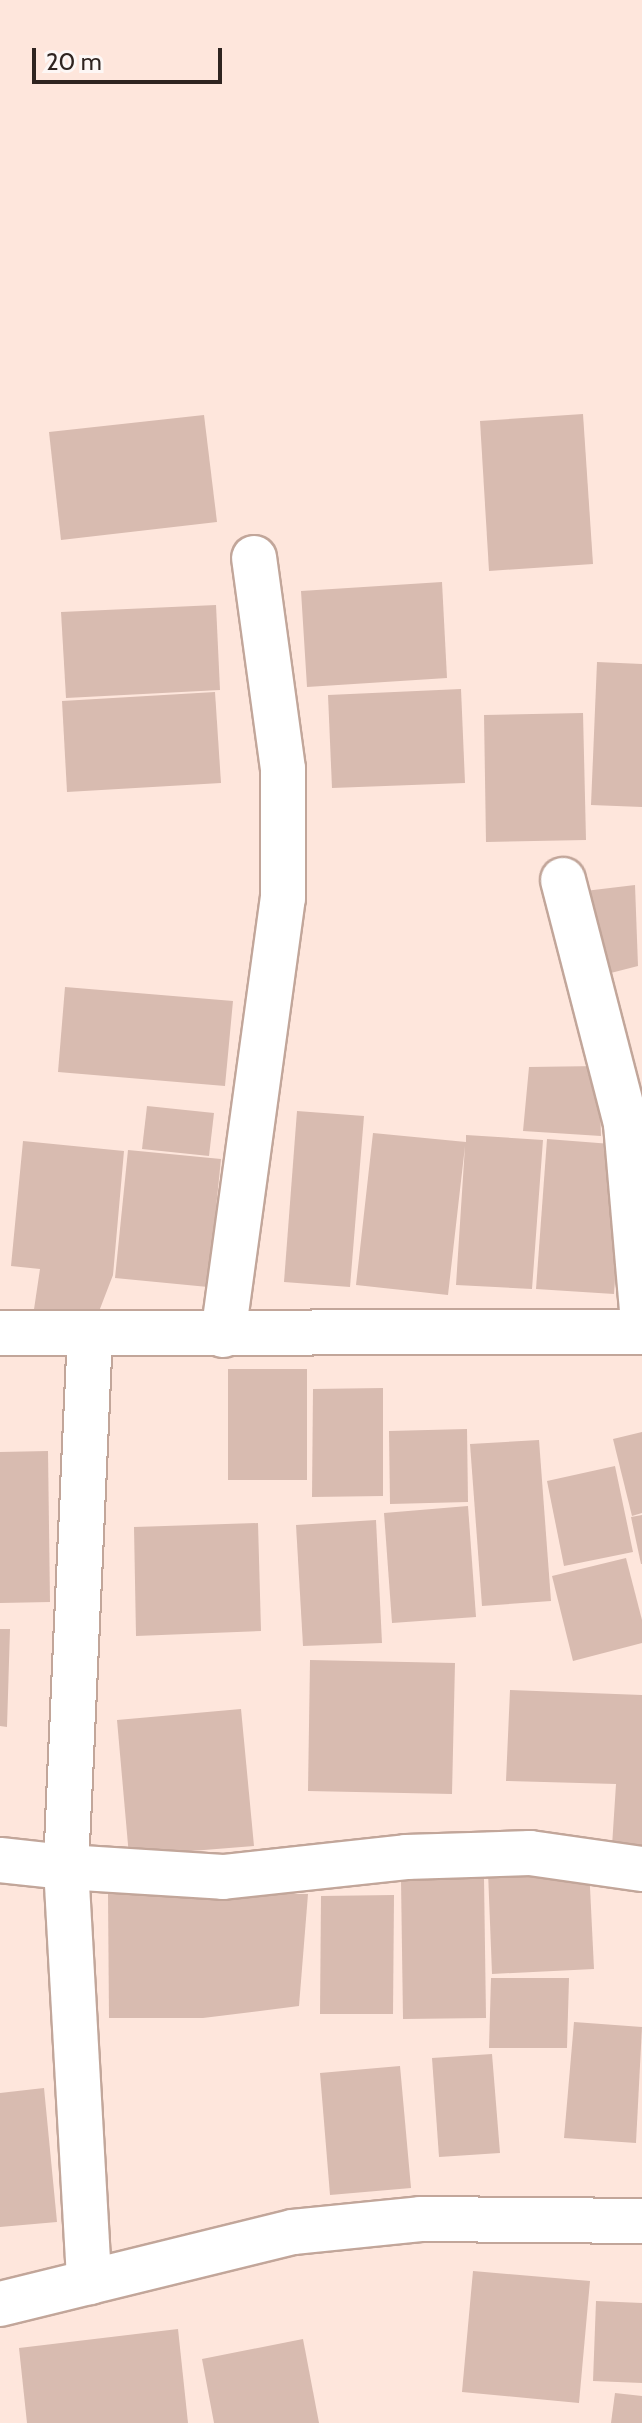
<!DOCTYPE html>
<style>
body{margin:0}
#map{position:relative;width:642px;height:2423px;overflow:hidden;background:#fee6dc;font-family:Cabin,sans-serif}
div>[style]{position:absolute}
.building>*{inset:0;background:#d8bbb0}
.roads{filter:drop-shadow(2px 0 #c2a69a) drop-shadow(-2px 0 #c2a69a) drop-shadow(0 2px #c2a69a) drop-shadow(0 -2px #c2a69a)}
.minor>*{height:44px;margin:-22px;padding:0 22px;transform-origin:22px;border-radius:22px;background:#fff}
span{translate:-50% -50%;white-space:nowrap;text-align:center;line-height:1.15;-webkit-text-stroke:6px #fdf7f5;paint-order:stroke}
.scale{position:absolute;left:32px;top:48px;width:190px;height:36px;box-sizing:border-box;border:4px solid #2f2420;border-top:0;padding-left:10px;font-size:24px;line-height:28px;white-space:nowrap;color:#2f2420;-webkit-text-stroke:6px #fdf7f5;paint-order:stroke}
</style>
<div id="map">
<div class="building">
<i style="clip-path:polygon(583px 414px,593px 564px,489px 571px,480px 421px)"></i>
<i style="clip-path:polygon(204px 415px,217px 522px,61px 540px,49px 432px)"></i>
<i style="clip-path:polygon(442px 582px,447px 678px,307px 687px,301px 591px)"></i>
<i style="clip-path:polygon(216px 605px,220px 690px,66px 698px,61px 612px)"></i>
<i style="clip-path:polygon(597px 662px,642px 664px,642px 807px,591px 805px)"></i>
<i style="clip-path:polygon(461px 689px,465px 783px,332px 788px,328px 695px)"></i>
<i style="clip-path:polygon(215px 692px,221px 783px,67px 792px,62px 701px)"></i>
<i style="clip-path:polygon(583px 713px,586px 840px,486px 842px,484px 715px)"></i>
<i style="clip-path:polygon(635px 885px,638px 966px,599px 976px,585px 891px)"></i>
<i style="clip-path:polygon(65px 987px,233px 1001px,225px 1086px,58px 1072px)"></i>
<i style="clip-path:polygon(599px 1066px,601px 1136px,523px 1131px,529px 1067px)"></i>
<i style="clip-path:polygon(147px 1106px,214px 1113px,209px 1156px,142px 1149px)"></i>
<i style="clip-path:polygon(297px 1111px,364px 1116px,350px 1287px,284px 1282px)"></i>
<i style="clip-path:polygon(373px 1133px,466px 1142px,466px 1135px,543px 1140px,532px 1289px,456px 1285px,465px 1146px,448px 1295px,356px 1285px)"></i>
<i style="clip-path:polygon(547px 1139px,624px 1145px,614px 1294px,536px 1289px)"></i>
<i style="clip-path:polygon(23px 1141px,124px 1151px,113px 1275px,98px 1314px,33px 1316px,40px 1269px,11px 1266px)"></i>
<i style="clip-path:polygon(128px 1150px,221px 1159px,208px 1287px,115px 1278px)"></i>
<i style="clip-path:polygon(228px 1369px,307px 1369px,307px 1480px,228px 1480px)"></i>
<i style="clip-path:polygon(383px 1388px,383px 1496px,312px 1497px,313px 1389px)"></i>
<i style="clip-path:polygon(467px 1429px,468px 1502px,390px 1504px,389px 1431px)"></i>
<i style="clip-path:polygon(642px 1432px,642px 1513px,632px 1516px,613px 1439px)"></i>
<i style="clip-path:polygon(539px 1440px,551px 1601px,482px 1606px,470px 1444px)"></i>
<i style="clip-path:polygon(48px 1451px,50px 1602px,0 1603px,0 1452px)"></i>
<i style="clip-path:polygon(615px 1466px,633px 1552px,564px 1566px,547px 1481px)"></i>
<i style="clip-path:polygon(468px 1506px,476px 1617px,392px 1623px,384px 1513px)"></i>
<i style="clip-path:polygon(642px 1515px,642px 1564px,641px 1564px,631px 1517px)"></i>
<i style="clip-path:polygon(376px 1520px,382px 1643px,303px 1646px,296px 1525px)"></i>
<i style="clip-path:polygon(258px 1523px,261px 1631px,136px 1636px,134px 1527px)"></i>
<i style="clip-path:polygon(626px 1558px,642px 1620px,642px 1643px,573px 1661px,552px 1576px)"></i>
<i style="clip-path:polygon(0 1629px,10px 1629px,7px 1727px,0 1726px)"></i>
<i style="clip-path:polygon(310px 1660px,455px 1663px,452px 1794px,308px 1791px)"></i>
<i style="clip-path:polygon(510px 1690px,642px 1695px,642px 1855px,612px 1846px,616px 1784px,506px 1781px)"></i>
<i style="clip-path:polygon(241px 1709px,254px 1846px,129px 1856px,117px 1720px)"></i>
<i style="clip-path:polygon(589px 1867px,594px 1969px,492px 1974px,488px 1872px)"></i>
<i style="clip-path:polygon(484px 1878px,486px 2018px,403px 2019px,401px 1880px)"></i>
<i style="clip-path:polygon(108px 1894px,308px 1894px,299px 2006px,203px 2018px,109px 2018px)"></i>
<i style="clip-path:polygon(394px 1895px,393px 2014px,320px 2014px,321px 1896px)"></i>
<i style="clip-path:polygon(491px 1978px,569px 1978px,567px 2048px,489px 2048px)"></i>
<i style="clip-path:polygon(574px 2022px,642px 2027px,636px 2143px,564px 2138px)"></i>
<i style="clip-path:polygon(492px 2054px,500px 2153px,439px 2157px,432px 2058px)"></i>
<i style="clip-path:polygon(400px 2066px,411px 2188px,330px 2195px,320px 2073px)"></i>
<i style="clip-path:polygon(44px 2088px,57px 2222px,0 2227px,0 2093px)"></i>
<i style="clip-path:polygon(473px 2271px,590px 2281px,579px 2403px,462px 2392px)"></i>
<i style="clip-path:polygon(596px 2301px,642px 2303px,642px 2383px,593px 2381px)"></i>
<i style="clip-path:polygon(178px 2329px,188px 2423px,27px 2423px,19px 2348px)"></i>
<i style="clip-path:polygon(303px 2339px,319px 2423px,214px 2423px,202px 2359px)"></i>
<i style="clip-path:polygon(615px 2393px,642px 2396px,642px 2423px,611px 2423px)"></i>
</div>
<div class="roads">
<div class="minor">
<i style="left:563px;top:880px;width:252px;rotate:75.5deg"></i>
<i style="left:626px;top:1124px;width:186px;rotate:85.1deg"></i>
<i style="left:0;top:1333px;width:642px;rotate:-0.09deg"></i>
<i style="left:90px;top:1334px;width:534px;rotate:92.58deg"></i>
<i style="left:66px;top:1867px;width:157px;rotate:3.6deg"></i>
<i style="left:223px;top:1877px;width:184px;rotate:-6.2deg"></i>
<i style="left:406px;top:1857px;width:124px;rotate:-1.8deg"></i>
<i style="left:530px;top:1853px;width:113px;rotate:8.1deg"></i>
<i style="left:223px;top:1335px;width:441px;rotate:-82.2deg"></i>
<i style="left:283px;top:898px;width:129px;rotate:-90deg"></i>
<i style="left:283px;top:769px;width:213px;rotate:-97.8deg"></i>
<i style="left:0;top:1860px;width:66px;rotate:6.1deg"></i>
<i style="left:66px;top:1867px;width:416px;rotate:86.8deg"></i>
<i style="left:0;top:2304px;width:302px;rotate:-13.8deg"></i>
<i style="left:293px;top:2232px;width:128px;rotate:-5.8deg"></i>
<i style="left:420px;top:2219px;width:222px;rotate:0.5deg"></i>
</div>
</div>
<div class="scale">20 m</div>
</div>
